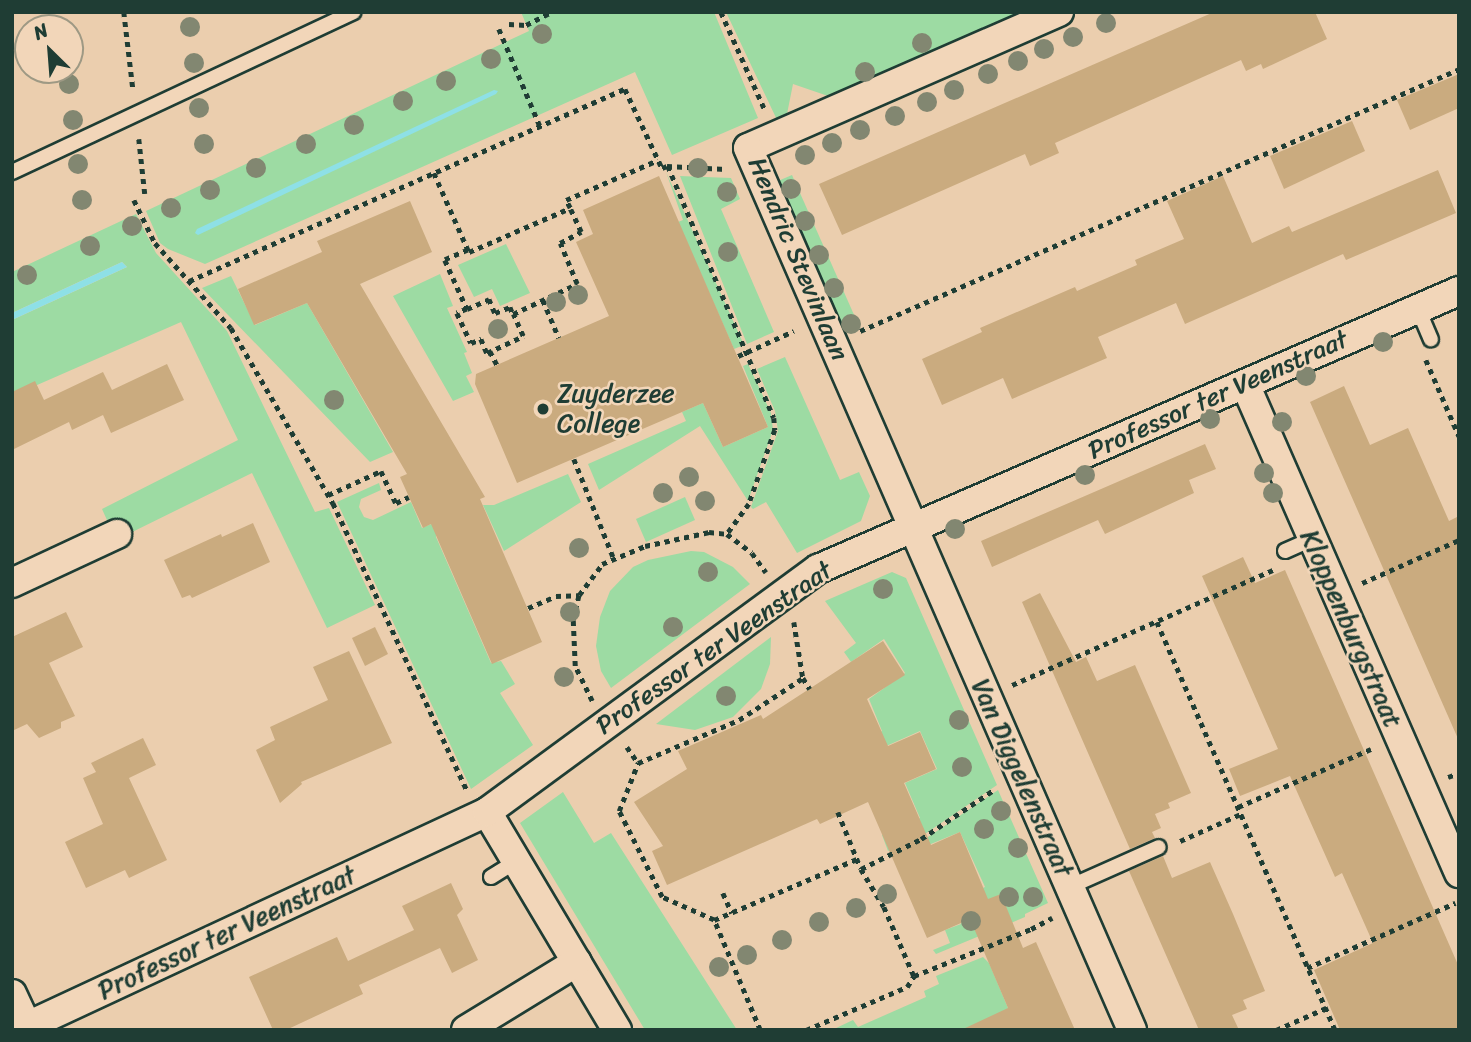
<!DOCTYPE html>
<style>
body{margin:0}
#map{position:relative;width:1471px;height:1042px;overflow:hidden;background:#ebceae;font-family:Sriracha,sans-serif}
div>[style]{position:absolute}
.green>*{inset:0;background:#9ddba3}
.water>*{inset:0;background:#8ee0e6}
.building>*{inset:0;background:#caab7f}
.path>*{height:4.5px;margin-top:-2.25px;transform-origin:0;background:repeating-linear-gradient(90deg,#1f3d34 0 5px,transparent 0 10px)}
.roads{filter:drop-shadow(2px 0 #1f3d34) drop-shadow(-2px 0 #1f3d34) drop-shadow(0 2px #1f3d34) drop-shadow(0 -2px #1f3d34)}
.lane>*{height:14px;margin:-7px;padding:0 7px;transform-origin:7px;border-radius:7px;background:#f2d6b9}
.street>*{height:28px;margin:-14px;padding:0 14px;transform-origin:14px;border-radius:14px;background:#f2d6b9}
.trees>*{width:20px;height:20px;margin:-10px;border-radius:50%;background:#828771}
.dots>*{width:19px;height:19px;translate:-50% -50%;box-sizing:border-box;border:4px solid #f2d6b9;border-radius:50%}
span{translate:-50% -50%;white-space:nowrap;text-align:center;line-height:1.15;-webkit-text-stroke:5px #f2d6b9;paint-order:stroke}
.street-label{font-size:26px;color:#1f3d34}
.poi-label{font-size:26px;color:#1f3d34}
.left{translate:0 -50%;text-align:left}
.frame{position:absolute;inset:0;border:14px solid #1f3d34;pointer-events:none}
.north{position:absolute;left:14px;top:14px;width:70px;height:70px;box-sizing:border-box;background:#f2d6b9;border:2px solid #9e9984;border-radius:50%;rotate:335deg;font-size:19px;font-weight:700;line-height:28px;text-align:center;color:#1f3d34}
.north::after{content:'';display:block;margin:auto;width:24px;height:32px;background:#1f3d34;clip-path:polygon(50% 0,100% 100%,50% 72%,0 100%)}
</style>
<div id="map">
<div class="green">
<i style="clip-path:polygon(521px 12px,714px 12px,758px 118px,672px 155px,635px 72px,205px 264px,168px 249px,160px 243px,146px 211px,529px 31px)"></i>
<i style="clip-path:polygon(726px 12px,1024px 12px,828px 96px,793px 84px,787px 114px,778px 122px)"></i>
<i style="clip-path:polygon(666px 172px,744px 345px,734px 349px,678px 222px,683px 220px)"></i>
<i style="clip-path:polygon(792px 175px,859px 326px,845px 333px,778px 181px)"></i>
<i style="clip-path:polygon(680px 176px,731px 178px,740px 199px,721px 209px,774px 332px,747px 344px)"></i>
<i style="clip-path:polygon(136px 214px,156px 253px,227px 331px,315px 512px,329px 508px,375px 605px,327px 628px,252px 473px,116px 540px,102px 509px,238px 440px,181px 322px,12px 396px,12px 320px,127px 267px,122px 262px,12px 313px,12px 272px)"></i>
<i style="clip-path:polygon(506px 244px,530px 293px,500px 306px,492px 289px,474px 297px,458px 265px)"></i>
<i style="clip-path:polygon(440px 274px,453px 306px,447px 308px,467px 352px,464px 353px,472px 373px,466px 376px,474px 392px,453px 401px,393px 296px)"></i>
<i style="clip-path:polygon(231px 276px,255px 325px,307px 303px,393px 452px,370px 462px,202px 288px)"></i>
<i style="clip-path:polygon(785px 357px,840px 480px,859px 472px,870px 496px,861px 521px,797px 553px,766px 502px,753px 509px,751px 507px,778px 431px,775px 411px,757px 369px)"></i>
<i style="clip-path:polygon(748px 364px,771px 413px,773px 430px,748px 501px,700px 426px,599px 490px,588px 464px,686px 421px,682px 412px,703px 403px,723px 447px,768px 427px,743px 366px)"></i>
<i style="clip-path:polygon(568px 474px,581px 502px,504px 551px,483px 505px,494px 505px)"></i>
<i style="clip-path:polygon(379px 483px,381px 490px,361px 499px,359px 507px,364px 517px,373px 520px,411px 502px,422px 528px,436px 522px,436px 537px,491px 663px,501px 661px,515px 684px,500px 693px,533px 745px,471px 789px,337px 502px)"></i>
<i style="clip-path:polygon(685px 497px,695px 520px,646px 542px,636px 519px)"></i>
<i style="clip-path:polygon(691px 551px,704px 552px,733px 567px,750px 584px,611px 688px,601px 671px,596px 646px,600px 617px,610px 591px,633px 567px,648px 560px)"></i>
<i style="clip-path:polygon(892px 572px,906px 578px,997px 785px,922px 836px,888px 851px,882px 835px,920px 818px,905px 783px,937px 769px,920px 731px,884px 747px,879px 733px,882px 731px,869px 699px,905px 673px,884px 639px,851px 662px,844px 652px,856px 643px,825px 601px)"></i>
<i style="clip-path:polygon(771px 637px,770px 664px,761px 689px,733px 717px,695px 730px,656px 724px)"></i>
<i style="clip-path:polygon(998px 790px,1048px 903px,1025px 914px,1025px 917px,936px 954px,933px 950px,950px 943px,945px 930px,961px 924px,952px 902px,985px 887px,960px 832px,926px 846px,922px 841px)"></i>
<i style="clip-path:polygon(563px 792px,594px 843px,611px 833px,737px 1030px,645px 1030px,520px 823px)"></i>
<i style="clip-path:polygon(983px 957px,989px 963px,1008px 1008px,997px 1030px,832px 1030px,853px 1020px,858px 1027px,926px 997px,924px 991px,939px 984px,936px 976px)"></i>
</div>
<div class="water">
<i style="clip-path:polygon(494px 90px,498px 91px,496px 94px,198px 235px,195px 233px,197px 229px)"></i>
<i style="clip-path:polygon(122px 262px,127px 267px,12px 320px,12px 313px)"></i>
</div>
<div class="building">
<i style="clip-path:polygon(1214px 12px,1315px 12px,1327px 39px,1263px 69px,1261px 64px,1246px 71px,1241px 60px,1055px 143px,1059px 153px,1030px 166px,1025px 154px,842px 235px,819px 184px)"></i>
<i style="clip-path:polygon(1459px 74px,1459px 108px,1410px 130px,1397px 100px)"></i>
<i style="clip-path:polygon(1352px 121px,1365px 151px,1284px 189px,1270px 156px)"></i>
<i style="clip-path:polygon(1438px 170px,1456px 213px,1346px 260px,1343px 254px,1185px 324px,1176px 303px,1098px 337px,1107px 358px,1012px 399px,1003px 378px,942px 405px,922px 359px,982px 332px,980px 328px,1075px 287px,1077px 291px,1137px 265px,1135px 260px,1184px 239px,1167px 201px,1223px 176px,1252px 243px,1289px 226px,1292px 232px)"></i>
<i style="clip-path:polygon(659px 176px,768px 427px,723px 447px,703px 403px,517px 483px,475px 384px,476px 374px,609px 316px,576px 242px,593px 234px,583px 210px)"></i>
<i style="clip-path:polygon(410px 201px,432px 252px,360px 284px,485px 497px,480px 499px,542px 642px,492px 664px,431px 524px,423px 528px,400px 477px,407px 474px,307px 303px,254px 325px,238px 289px,322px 252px,317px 241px)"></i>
<i style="clip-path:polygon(167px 364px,184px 400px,111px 433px,103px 415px,72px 430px,69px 422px,12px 450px,12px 392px,35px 381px,44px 400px,103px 372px,112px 390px)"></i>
<i style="clip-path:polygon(1344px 386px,1370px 445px,1408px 428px,1449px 521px,1459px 516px,1459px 741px,1310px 402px)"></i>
<i style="clip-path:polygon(1205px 444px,1216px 469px,1189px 480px,1194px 493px,1105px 534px,1098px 520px,992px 567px,981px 541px)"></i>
<i style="clip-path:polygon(253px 523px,270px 562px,192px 598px,190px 595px,182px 598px,164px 560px,221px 534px,222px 537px)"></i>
<i style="clip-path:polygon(1243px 557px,1255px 583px,1285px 570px,1459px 967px,1459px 1030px,1340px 1030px,1314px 970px,1373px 943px,1342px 873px,1335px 877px,1290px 776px,1240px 796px,1229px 769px,1278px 749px,1202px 576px)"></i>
<i style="clip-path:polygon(1040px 593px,1076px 662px,1086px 657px,1097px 681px,1135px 665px,1191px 793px,1168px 803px,1170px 808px,1155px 814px,1161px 828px,1152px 832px,1155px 838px,1130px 849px,1022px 602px)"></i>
<i style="clip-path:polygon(66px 612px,83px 647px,49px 663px,75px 716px,61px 722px,61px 728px,39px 738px,27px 724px,12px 731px,12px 637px)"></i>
<i style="clip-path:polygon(375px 627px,388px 654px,365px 666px,352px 638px)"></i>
<i style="clip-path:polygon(883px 641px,905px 675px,867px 699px,888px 746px,920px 732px,936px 769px,904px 783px,931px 845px,960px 832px,988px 899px,1001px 894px,1023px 948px,1036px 942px,1075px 1030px,961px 1030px,1008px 1008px,970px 919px,927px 938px,868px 802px,820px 824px,817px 819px,667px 885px,652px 851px,663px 846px,634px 802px,687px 769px,678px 751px,761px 715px,763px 719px)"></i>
<i style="clip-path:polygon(349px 651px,392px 743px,301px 782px,302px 784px,280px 803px,256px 750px,275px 740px,270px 727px,328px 700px,313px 667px)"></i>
<i style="clip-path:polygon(143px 738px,156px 765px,129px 778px,167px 860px,129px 878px,125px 870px,86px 888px,65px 842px,103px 824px,83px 778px,96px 772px,91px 763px)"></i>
<i style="clip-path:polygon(1163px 856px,1172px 878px,1210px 862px,1233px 914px,1265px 991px,1243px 1000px,1247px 1009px,1232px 1015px,1239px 1030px,1199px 1030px,1129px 871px)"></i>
<i style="clip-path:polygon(451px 883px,463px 909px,457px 915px,478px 960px,452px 973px,440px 948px,359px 985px,363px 994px,286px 1030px,273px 1030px,249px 977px,337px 937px,348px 961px,414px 930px,402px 906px)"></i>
</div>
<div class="path">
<i style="left:124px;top:12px;width:78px;rotate:83.3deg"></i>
<i style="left:721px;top:12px;width:107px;rotate:65.8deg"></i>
<i style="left:509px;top:24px;width:17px;rotate:3deg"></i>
<i style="left:526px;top:25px;width:29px;rotate:-27deg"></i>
<i style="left:499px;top:29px;width:105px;rotate:67.1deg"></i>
<i style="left:139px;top:139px;width:55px;rotate:83.8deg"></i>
<i style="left:668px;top:166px;width:273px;rotate:67.2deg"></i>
<i style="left:774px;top:418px;width:12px;rotate:85deg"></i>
<i style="left:775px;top:430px;width:78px;rotate:109.4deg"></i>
<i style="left:749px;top:504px;width:37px;rotate:126deg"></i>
<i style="left:434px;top:173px;width:86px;rotate:66.1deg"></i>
<i style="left:469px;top:252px;width:110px;rotate:-23.5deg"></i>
<i style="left:570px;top:208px;width:9px;rotate:-117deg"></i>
<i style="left:566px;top:200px;width:100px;rotate:-23.5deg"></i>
<i style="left:134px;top:200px;width:48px;rotate:64deg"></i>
<i style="left:155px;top:243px;width:114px;rotate:48.2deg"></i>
<i style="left:231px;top:328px;width:203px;rotate:59.8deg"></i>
<i style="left:333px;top:503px;width:317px;rotate:65deg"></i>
<i style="left:468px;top:250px;width:25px;rotate:157deg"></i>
<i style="left:445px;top:260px;width:54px;rotate:65.8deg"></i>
<i style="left:467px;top:309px;width:24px;rotate:-24deg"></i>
<i style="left:489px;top:299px;width:15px;rotate:67deg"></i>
<i style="left:495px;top:313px;width:16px;rotate:-22deg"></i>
<i style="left:510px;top:307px;width:8px;rotate:67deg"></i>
<i style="left:513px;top:314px;width:71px;rotate:-25.1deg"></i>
<i style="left:577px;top:284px;width:44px;rotate:-112.5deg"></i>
<i style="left:560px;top:243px;width:24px;rotate:-28deg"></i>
<i style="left:581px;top:232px;width:26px;rotate:-115deg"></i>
<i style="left:189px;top:281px;width:476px;rotate:-23.8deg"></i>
<i style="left:625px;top:89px;width:87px;rotate:64.9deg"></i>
<i style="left:662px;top:168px;width:5px;rotate:-22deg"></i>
<i style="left:667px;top:166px;width:59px;rotate:2.9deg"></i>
<i style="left:543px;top:300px;width:41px;rotate:67.2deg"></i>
<i style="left:467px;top:309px;width:11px;rotate:158deg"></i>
<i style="left:457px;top:313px;width:33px;rotate:65deg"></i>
<i style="left:471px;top:343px;width:11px;rotate:-22deg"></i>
<i style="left:481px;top:339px;width:15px;rotate:67deg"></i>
<i style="left:487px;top:353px;width:40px;rotate:-25deg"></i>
<i style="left:523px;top:336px;width:24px;rotate:-114deg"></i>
<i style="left:860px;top:331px;width:654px;rotate:-23.62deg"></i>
<i style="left:490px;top:351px;width:16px;rotate:63deg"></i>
<i style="left:738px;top:356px;width:61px;rotate:-24.1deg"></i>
<i style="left:1426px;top:360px;width:83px;rotate:66.5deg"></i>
<i style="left:574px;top:459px;width:108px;rotate:68.2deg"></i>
<i style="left:328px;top:495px;width:58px;rotate:-24.4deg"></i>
<i style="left:381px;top:471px;width:35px;rotate:65deg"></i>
<i style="left:396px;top:503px;width:14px;rotate:-25deg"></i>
<i style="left:1362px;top:583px;width:106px;rotate:-23.9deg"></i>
<i style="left:528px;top:608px;width:30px;rotate:-23deg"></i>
<i style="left:556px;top:596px;width:23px;rotate:-2deg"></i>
<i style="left:794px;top:622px;width:57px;rotate:80.9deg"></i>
<i style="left:803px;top:678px;width:13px;rotate:58deg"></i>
<i style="left:1157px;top:622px;width:445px;rotate:66.4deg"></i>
<i style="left:1012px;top:685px;width:285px;rotate:-23.8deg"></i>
<i style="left:592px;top:701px;width:39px;rotate:-116deg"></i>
<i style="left:575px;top:666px;width:46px;rotate:-92.5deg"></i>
<i style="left:573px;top:620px;width:26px;rotate:-77deg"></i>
<i style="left:579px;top:595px;width:39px;rotate:-53deg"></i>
<i style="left:602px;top:564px;width:47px;rotate:-22.7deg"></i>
<i style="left:645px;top:546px;width:66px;rotate:-12.3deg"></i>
<i style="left:709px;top:532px;width:18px;rotate:6deg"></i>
<i style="left:727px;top:534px;width:31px;rotate:37deg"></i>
<i style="left:752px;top:553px;width:24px;rotate:54deg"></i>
<i style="left:627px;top:747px;width:19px;rotate:55deg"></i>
<i style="left:1448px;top:777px;width:12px;rotate:-20deg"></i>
<i style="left:1238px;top:807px;width:145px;rotate:-23.6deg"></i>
<i style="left:838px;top:812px;width:61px;rotate:68deg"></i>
<i style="left:861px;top:869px;width:44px;rotate:58.8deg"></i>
<i style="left:884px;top:907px;width:75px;rotate:66.5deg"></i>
<i style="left:1180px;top:841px;width:67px;rotate:-23.9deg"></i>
<i style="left:861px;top:869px;width:67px;rotate:-26.6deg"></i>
<i style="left:921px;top:839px;width:89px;rotate:-34deg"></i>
<i style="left:723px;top:893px;width:22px;rotate:66deg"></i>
<i style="left:714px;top:920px;width:57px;rotate:-156.1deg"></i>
<i style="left:662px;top:897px;width:96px;rotate:-116.6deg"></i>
<i style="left:619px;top:811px;width:52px;rotate:-68.4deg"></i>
<i style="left:638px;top:763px;width:110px;rotate:-23.1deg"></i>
<i style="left:739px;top:720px;width:77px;rotate:-33.3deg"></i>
<i style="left:1307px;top:968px;width:162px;rotate:-23.7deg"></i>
<i style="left:760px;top:1030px;width:119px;rotate:-112.7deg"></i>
<i style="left:714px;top:920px;width:155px;rotate:-23.1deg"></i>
<i style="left:806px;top:1030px;width:110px;rotate:-23.1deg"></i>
<i style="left:907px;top:987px;width:13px;rotate:-58deg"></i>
<i style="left:914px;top:976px;width:126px;rotate:-21.9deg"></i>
<i style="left:1031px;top:929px;width:24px;rotate:-28deg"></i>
<i style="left:1276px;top:1030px;width:55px;rotate:-23.7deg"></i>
</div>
<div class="roads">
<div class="lane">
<i style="left:12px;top:172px;width:377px;rotate:-25.1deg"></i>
<i style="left:1418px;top:309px;width:33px;rotate:67deg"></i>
<i style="left:1285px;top:551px;width:30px;rotate:-24deg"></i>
<i style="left:491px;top:877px;width:31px;rotate:-32deg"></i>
<i style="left:1069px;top:887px;width:98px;rotate:-24deg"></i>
</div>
<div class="street">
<i style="left:1059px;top:12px;width:339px;rotate:156.4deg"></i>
<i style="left:748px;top:148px;width:962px;rotate:66.47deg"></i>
<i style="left:1245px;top:384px;width:534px;rotate:66.36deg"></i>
<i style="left:12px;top:583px;width:116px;rotate:-25deg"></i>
<i style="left:487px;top:812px;width:254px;rotate:59.2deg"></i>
<i style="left:12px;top:994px;width:40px;rotate:65deg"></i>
<i style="left:19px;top:1030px;width:516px;rotate:-24.98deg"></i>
<i style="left:487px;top:812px;width:411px;rotate:-36.3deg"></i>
<i style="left:818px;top:569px;width:699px;rotate:-23.45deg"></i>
<i style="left:466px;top:1030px;width:130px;rotate:-31.5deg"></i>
</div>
</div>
<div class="trees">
<i style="left:1106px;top:23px"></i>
<i style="left:190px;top:27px"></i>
<i style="left:542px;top:34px"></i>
<i style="left:1073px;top:37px"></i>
<i style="left:922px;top:43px"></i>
<i style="left:1044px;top:49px"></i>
<i style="left:491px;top:59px"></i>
<i style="left:1018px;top:61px"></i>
<i style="left:194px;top:63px"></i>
<i style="left:865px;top:72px"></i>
<i style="left:988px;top:74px"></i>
<i style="left:446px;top:81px"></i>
<i style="left:69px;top:84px"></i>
<i style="left:954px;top:90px"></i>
<i style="left:403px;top:101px"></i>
<i style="left:927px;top:102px"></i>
<i style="left:199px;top:108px"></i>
<i style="left:895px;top:116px"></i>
<i style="left:73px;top:120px"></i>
<i style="left:354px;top:125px"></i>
<i style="left:860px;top:130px"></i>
<i style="left:832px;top:143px"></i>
<i style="left:204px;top:144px"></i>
<i style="left:306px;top:144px"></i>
<i style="left:805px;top:155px"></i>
<i style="left:78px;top:164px"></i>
<i style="left:256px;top:168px"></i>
<i style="left:698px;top:168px"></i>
<i style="left:791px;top:189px"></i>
<i style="left:210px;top:190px"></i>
<i style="left:727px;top:192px"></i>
<i style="left:82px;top:200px"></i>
<i style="left:171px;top:208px"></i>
<i style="left:805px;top:221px"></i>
<i style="left:132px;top:226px"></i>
<i style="left:90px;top:246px"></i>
<i style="left:728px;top:252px"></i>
<i style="left:819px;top:255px"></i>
<i style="left:27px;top:275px"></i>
<i style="left:834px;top:288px"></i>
<i style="left:578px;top:295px"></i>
<i style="left:556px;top:302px"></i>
<i style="left:851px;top:324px"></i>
<i style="left:498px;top:329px"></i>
<i style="left:1383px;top:342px"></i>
<i style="left:1306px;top:376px"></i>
<i style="left:334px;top:400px"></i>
<i style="left:1210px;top:419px"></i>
<i style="left:1282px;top:422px"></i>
<i style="left:1264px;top:473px"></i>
<i style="left:1085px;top:475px"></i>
<i style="left:689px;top:477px"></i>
<i style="left:663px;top:493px"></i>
<i style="left:1273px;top:493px"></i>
<i style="left:705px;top:501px"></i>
<i style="left:955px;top:529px"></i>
<i style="left:579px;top:548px"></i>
<i style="left:708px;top:572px"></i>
<i style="left:883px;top:589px"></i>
<i style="left:570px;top:612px"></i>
<i style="left:673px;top:627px"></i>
<i style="left:564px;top:677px"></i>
<i style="left:726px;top:696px"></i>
<i style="left:959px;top:720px"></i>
<i style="left:962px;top:767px"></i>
<i style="left:1001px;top:811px"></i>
<i style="left:984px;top:829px"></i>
<i style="left:1018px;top:848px"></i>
<i style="left:887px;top:894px"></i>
<i style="left:1009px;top:897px"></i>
<i style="left:1033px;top:897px"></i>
<i style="left:856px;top:908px"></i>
<i style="left:971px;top:921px"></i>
<i style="left:819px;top:922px"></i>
<i style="left:782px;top:940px"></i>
<i style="left:747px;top:955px"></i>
<i style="left:719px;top:967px"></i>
</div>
<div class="dots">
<i style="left:543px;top:409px;background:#1f3d34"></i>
</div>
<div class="street-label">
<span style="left:798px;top:259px;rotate:67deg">Hendric Stevinlaan</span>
<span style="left:1218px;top:395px;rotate:-24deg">Professor ter Veenstraat</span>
<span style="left:1351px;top:629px;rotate:66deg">Kloppenburgstraat</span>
<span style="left:714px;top:648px;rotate:-35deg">Professor ter Veenstraat</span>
<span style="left:1022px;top:778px;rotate:66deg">Van Diggelenstraat</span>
<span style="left:227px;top:933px;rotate:-25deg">Professor ter Veenstraat</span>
</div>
<div class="poi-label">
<span class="left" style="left:557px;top:409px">Zuyderzee<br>College</span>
</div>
<div class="frame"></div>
<div class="north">N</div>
</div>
